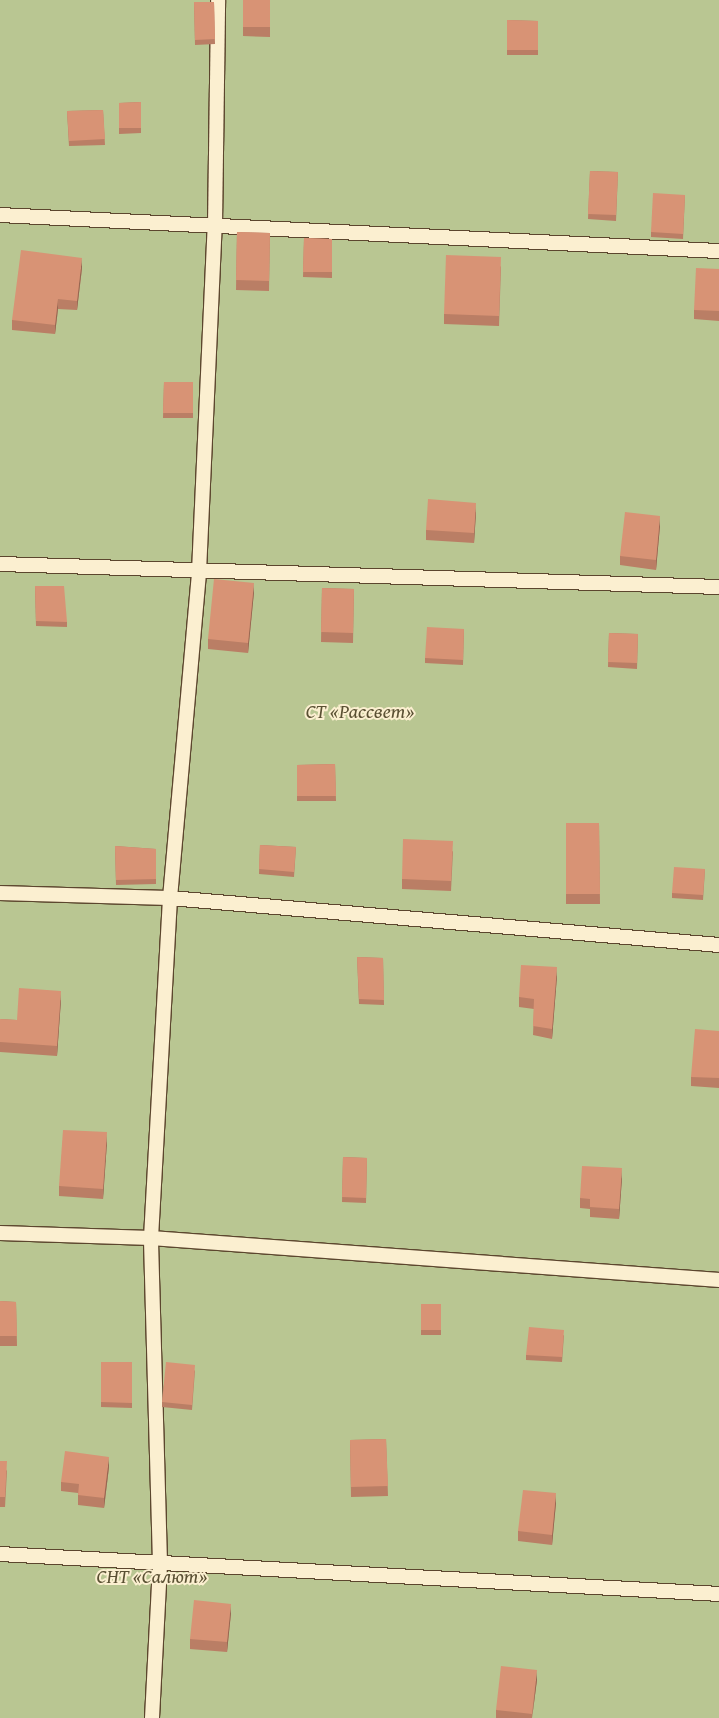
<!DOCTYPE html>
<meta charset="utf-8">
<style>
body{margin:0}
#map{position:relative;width:719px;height:1718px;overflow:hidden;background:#f9e7b7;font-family:"Gentium Book Plus",serif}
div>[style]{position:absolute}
.green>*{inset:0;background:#b9c692}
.roads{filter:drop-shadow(1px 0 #5c462e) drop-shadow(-1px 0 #5c462e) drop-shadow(0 1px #5c462e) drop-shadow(0 -1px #5c462e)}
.lane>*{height:14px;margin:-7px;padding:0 7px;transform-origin:7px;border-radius:7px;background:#fbefd0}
.wall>*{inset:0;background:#ba7e65}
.shaded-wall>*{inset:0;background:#976752}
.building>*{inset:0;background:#d89375}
span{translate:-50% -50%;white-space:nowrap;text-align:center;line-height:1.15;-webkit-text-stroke:4px #fbefd0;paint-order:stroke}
.park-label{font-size:20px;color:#5a5033;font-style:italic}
</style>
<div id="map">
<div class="green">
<i style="clip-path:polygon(0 0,719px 0,719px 1718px,0 1718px)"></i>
</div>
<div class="roads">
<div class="lane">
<i style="left:0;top:215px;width:720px;rotate:2.87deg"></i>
<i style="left:0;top:564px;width:719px;rotate:1.83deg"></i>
<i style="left:0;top:893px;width:170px;rotate:1.7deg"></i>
<i style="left:170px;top:898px;width:551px;rotate:4.89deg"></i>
<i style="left:0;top:1233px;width:151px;rotate:1.9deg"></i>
<i style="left:151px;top:1238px;width:570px;rotate:4.23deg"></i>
<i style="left:0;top:1554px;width:720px;rotate:3.18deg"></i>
<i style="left:152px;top:1718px;width:155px;rotate:-87deg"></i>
<i style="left:160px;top:1563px;width:325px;rotate:-91.6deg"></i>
<i style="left:151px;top:1238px;width:341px;rotate:-86.8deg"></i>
<i style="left:170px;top:898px;width:327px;rotate:-84.9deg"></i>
<i style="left:199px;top:572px;width:347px;rotate:-87.4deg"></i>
<i style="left:215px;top:225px;width:225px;rotate:-89.2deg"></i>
</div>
</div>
<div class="wall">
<i style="clip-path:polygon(243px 0,270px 0,270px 37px,243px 36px)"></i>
<i style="clip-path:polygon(194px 2px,214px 2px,215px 44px,195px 45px)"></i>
<i style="clip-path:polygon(507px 20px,538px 21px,538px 55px,507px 55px)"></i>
<i style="clip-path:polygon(141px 102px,141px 133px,119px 134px,119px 103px)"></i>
<i style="clip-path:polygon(103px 110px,105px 145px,69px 146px,67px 111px)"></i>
<i style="clip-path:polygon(590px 171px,618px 172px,616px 221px,588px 219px)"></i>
<i style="clip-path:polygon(685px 195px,683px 239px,651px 237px,651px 232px)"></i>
<i style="clip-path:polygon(237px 232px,270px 233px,269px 291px,236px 290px)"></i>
<i style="clip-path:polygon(304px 238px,332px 239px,332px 278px,303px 277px)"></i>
<i style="clip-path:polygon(501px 266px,499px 326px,444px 324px,444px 314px)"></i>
<i style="clip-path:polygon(82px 268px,77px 310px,58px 309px,55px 334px,12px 330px,12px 320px)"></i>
<i style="clip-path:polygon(719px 269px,719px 321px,694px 319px,694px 310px)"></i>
<i style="clip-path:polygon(164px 382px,193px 382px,193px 418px,163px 418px)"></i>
<i style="clip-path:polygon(476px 512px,474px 543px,426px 540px,426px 530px)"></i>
<i style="clip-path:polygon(660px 526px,656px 570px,620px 565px,620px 556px)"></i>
<i style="clip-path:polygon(35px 586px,67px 622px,67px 627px,36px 626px)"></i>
<i style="clip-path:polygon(322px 588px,354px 589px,353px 643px,321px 642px)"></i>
<i style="clip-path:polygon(254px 592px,248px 653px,208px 649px,208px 639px)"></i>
<i style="clip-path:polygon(464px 629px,463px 665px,425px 663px,425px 658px)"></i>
<i style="clip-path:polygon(609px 633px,638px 634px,637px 669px,608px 667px)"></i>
<i style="clip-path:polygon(335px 764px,336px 801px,297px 801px,297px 765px)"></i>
<i style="clip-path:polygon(566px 823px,599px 823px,600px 904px,566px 904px)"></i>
<i style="clip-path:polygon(260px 845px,296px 847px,294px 877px,259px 874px)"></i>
<i style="clip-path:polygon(115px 846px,156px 849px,156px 884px,116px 885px)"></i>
<i style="clip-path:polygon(453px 851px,451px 891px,402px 889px,402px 879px)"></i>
<i style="clip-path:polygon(705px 869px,703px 900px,672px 898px,672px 893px)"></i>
<i style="clip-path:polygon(357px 957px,383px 958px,384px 1005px,359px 1004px)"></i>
<i style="clip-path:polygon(557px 976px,552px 1039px,533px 1035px,534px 1009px,519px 1007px,519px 997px)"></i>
<i style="clip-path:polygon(61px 1000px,57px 1056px,0 1052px,0 1019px,17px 1020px)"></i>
<i style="clip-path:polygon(719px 1031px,719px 1088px,691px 1086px,691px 1077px)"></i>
<i style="clip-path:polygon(107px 1142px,103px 1199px,59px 1196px,59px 1186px)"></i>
<i style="clip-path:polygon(343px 1157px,367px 1158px,366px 1203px,342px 1202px)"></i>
<i style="clip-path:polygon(622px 1178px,619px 1219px,590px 1217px,590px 1209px,580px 1208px,580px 1198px)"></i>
<i style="clip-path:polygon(0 1301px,16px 1302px,17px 1346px,0 1346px)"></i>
<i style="clip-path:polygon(421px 1304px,441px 1304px,441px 1335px,421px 1335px)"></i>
<i style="clip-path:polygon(564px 1335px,562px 1362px,526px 1360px,526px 1355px)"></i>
<i style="clip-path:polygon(101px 1362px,132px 1362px,132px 1408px,101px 1407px)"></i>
<i style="clip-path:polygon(195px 1370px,192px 1410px,162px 1407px,162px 1402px)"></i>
<i style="clip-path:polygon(386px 1439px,388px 1496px,351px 1497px,350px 1440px)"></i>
<i style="clip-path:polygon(0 1461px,7px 1471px,5px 1507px,0 1507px)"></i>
<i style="clip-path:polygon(109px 1467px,104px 1508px,78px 1505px,78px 1493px,61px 1491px,61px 1482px)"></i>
<i style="clip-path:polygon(556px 1503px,552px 1545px,518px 1541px,518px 1531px)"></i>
<i style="clip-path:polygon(231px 1613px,227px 1652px,190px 1649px,190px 1639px)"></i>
<i style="clip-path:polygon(537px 1680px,532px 1718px,496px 1718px,496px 1710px)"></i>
</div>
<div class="shaded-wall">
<i style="clip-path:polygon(82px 258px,82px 268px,77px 310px,77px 301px)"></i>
<i style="clip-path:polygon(58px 299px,58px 309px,55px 334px,55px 325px)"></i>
<i style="clip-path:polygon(476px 503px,476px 512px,474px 543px,474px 533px)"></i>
<i style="clip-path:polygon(660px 516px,660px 526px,656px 570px,656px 560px)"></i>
<i style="clip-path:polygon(254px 583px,254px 592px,248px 653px,248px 643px)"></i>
<i style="clip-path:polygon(557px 967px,557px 976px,552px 1039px,552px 1029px)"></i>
<i style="clip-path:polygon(61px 991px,61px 1000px,57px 1056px,57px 1046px)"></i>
<i style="clip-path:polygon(107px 1132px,107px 1142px,103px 1199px,103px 1189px)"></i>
<i style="clip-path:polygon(622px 1168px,622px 1178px,619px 1219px,619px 1209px)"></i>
<i style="clip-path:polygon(109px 1457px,109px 1467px,104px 1508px,104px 1498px)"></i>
<i style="clip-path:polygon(556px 1493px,556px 1503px,552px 1545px,552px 1535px)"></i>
<i style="clip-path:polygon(231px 1604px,231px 1613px,227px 1652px,227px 1642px)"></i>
<i style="clip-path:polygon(537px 1670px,537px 1680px,532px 1718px)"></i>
</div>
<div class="building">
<i style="clip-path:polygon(243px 0,270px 0,270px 27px,243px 27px)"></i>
<i style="clip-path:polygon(194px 2px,214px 2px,215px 39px,195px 40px)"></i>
<i style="clip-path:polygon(507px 20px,538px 21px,538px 50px,507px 50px)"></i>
<i style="clip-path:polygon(141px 102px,141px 128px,119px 128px,119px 103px)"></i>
<i style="clip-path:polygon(103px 110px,105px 139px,69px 141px,67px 111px)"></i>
<i style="clip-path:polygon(590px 171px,618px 172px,616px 215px,588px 214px)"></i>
<i style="clip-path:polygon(653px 193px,685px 195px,683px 234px,651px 232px)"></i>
<i style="clip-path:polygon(237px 232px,270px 233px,269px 281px,236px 280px)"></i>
<i style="clip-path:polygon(304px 238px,332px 239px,332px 272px,303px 272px)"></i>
<i style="clip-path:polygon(21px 250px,82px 258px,77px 301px,58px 299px,55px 325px,12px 320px)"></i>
<i style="clip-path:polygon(446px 255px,501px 257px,499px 316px,444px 314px)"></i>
<i style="clip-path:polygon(696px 268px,719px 269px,719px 311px,694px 310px)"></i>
<i style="clip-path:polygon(164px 382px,193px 382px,193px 413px,163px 413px)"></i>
<i style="clip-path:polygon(428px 499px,476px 503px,474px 533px,426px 530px)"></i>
<i style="clip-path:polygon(625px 512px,660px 516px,656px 560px,620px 556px)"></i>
<i style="clip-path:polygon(214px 579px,254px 583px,248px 643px,208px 639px)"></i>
<i style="clip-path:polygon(35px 586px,64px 586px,67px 622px,36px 621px)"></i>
<i style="clip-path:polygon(322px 588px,354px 589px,353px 633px,321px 632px)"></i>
<i style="clip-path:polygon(427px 627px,464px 629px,463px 660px,425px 658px)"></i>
<i style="clip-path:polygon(609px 633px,638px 634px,637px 663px,608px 662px)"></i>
<i style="clip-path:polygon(335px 764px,336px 796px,297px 796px,297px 765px)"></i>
<i style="clip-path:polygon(566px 823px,599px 823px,600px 894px,566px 894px)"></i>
<i style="clip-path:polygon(403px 839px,453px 841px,451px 881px,402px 879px)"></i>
<i style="clip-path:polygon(260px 845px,296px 847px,294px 872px,259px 869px)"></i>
<i style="clip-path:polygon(115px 846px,156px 849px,156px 879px,116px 880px)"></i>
<i style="clip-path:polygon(674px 867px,705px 869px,703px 895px,672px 893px)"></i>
<i style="clip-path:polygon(357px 957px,383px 958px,384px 1000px,359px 999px)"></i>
<i style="clip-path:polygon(521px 965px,557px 967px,552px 1029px,533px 1026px,534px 999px,519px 997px)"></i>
<i style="clip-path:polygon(19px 988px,61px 991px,57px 1046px,0 1042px,0 1019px,17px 1020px)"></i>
<i style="clip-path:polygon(695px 1029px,719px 1031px,719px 1078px,691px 1077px)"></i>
<i style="clip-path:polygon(63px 1130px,107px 1132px,103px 1189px,59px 1186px)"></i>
<i style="clip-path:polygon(343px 1157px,367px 1158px,366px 1198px,342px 1197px)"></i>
<i style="clip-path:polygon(582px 1166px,622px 1168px,619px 1209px,590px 1207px,590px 1199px,580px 1198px)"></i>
<i style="clip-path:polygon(0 1301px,16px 1302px,17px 1336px,0 1336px)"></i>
<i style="clip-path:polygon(421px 1304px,441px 1304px,441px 1330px,421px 1330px)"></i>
<i style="clip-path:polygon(529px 1327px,564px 1330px,562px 1357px,526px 1355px)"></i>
<i style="clip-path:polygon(101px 1362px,132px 1362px,132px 1403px,101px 1402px)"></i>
<i style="clip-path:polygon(166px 1362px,195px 1365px,192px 1405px,162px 1402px)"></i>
<i style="clip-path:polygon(386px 1439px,388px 1486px,351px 1487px,350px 1440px)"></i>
<i style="clip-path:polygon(65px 1451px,109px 1457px,104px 1498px,78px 1495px,79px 1484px,61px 1482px)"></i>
<i style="clip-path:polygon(0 1461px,7px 1461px,5px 1497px,0 1497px)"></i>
<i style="clip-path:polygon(523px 1490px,556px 1493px,552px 1535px,518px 1531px)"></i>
<i style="clip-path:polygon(194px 1600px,231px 1604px,227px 1642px,190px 1639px)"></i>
<i style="clip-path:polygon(501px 1666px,537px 1670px,532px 1714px,496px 1710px)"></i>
</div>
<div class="park-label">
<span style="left:360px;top:710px">СТ «Рассвет»</span>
<span style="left:152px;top:1575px">СНТ «Салют»</span>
</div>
</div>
